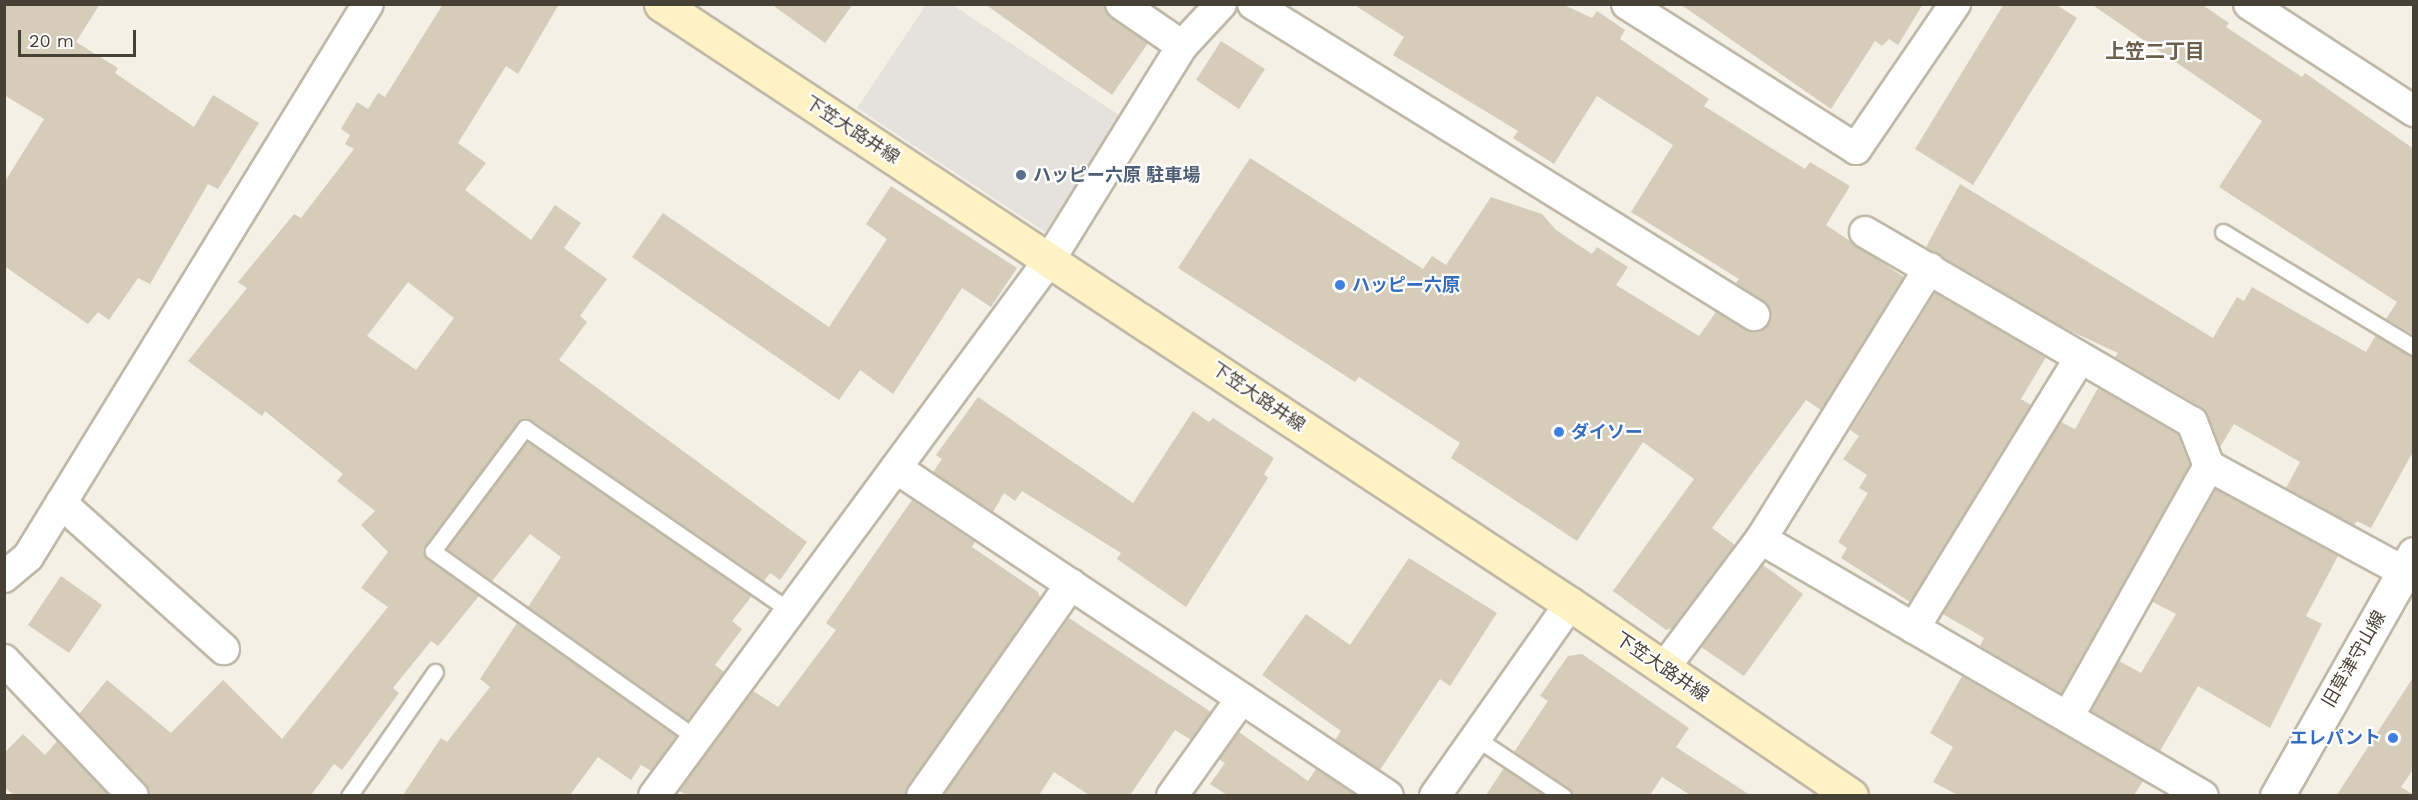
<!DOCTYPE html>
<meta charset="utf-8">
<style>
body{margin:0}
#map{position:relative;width:2418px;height:800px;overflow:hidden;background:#f4f0e6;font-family:"Work Sans","Noto Sans JP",sans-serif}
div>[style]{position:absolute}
.parking>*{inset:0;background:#e5e2de}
.building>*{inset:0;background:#d6ccba}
.roads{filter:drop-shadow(2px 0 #c0b8a8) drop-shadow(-2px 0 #c0b8a8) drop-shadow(0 2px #c0b8a8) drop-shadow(0 -2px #c0b8a8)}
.service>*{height:15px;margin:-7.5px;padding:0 7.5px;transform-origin:7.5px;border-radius:7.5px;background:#fff}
.minor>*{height:30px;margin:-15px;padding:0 15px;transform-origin:15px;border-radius:15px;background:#fff}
.tertiary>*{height:33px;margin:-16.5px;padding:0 16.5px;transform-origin:16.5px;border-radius:16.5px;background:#fff}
.secondary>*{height:33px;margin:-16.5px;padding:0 16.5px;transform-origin:16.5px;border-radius:16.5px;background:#fff3c5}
.dots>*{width:16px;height:16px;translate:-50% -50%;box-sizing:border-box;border:3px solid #fff;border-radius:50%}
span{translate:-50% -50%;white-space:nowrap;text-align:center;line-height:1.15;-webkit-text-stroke:4.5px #fff;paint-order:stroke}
.street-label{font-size:18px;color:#474035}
.service-label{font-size:18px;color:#4e5e75;font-weight:700}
.left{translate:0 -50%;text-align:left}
.shop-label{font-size:18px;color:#366cbe;font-weight:700}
.right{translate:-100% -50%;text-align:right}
.neighbourhood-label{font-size:20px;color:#6b5f4b;font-weight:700}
.frame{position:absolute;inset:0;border:6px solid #474035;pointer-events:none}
.scale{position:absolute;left:18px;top:30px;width:118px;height:27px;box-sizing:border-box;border:3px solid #474035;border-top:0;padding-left:8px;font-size:18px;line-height:21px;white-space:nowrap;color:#474035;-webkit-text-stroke:4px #fff;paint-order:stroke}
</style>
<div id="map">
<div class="parking">
<i style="clip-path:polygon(951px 4px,1122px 117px,1045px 232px,857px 108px,926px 5px)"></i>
</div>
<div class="building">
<i style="clip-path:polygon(4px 4px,100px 4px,76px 42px,118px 68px,115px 73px,194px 127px,213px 95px,259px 123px,218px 189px,208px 184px,150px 284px,138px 278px,109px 320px,98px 312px,88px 324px,4px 266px,4px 183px,44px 119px,4px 95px)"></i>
<i style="clip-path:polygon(evenodd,443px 4px,559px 4px,518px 74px,506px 66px,458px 143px,486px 163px,465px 190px,531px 240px,555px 205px,581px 223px,564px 248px,607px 279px,580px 316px,587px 322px,559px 360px,807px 542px,780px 580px,770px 573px,764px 581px,531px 420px,522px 419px,423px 549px,427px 559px,479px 596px,438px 646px,431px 641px,393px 688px,399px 693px,342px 770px,334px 764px,311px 795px,150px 795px,146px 784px,79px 714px,107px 680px,171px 733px,223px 680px,282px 739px,388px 607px,361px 588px,388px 552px,361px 525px,375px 511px,337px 481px,343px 474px,265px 411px,262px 416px,188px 361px,247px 288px,238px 282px,294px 214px,301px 218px,354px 149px,345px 144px,350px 135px,341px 129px,357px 102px,368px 109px,378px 93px,385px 97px,443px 4px,408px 282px,454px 318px,416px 370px,367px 336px,408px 282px)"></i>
<i style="clip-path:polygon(771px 4px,853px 4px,825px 43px)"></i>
<i style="clip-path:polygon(985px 4px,1104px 4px,1111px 18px,1148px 43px,1112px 95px)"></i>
<i style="clip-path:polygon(1353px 4px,1562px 4px,1592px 18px,1597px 11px,1625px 30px,1620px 39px,1709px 99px,1704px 106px,1805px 169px,1810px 162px,1850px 186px,1826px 225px,1904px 277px,1821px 410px,1806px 400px,1712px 528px,1735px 545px,1673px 628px,1666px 630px,1613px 591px,1694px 479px,1643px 442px,1577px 541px,1451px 458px,1460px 443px,1359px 377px,1355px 382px,1178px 268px,1250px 158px,1423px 269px,1432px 256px,1446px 265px,1491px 197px,1542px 214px,1556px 230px,1592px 254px,1597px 247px,1628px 267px,1616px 285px,1699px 336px,1716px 312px,1753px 332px,1768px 325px,1769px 306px,1736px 283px,1739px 279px,1631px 212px,1673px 145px,1597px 96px,1554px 164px,1513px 138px,1518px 131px,1393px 55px,1404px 37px)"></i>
<i style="clip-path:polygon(1680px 4px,1923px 4px,1898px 45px,1889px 39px,1882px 46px,1875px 41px,1831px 109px)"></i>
<i style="clip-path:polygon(2004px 4px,2055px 4px,2077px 18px,1973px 185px,1915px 149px)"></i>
<i style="clip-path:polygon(2091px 4px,2201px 4px,2229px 23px,2226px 27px,2302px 77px,2305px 73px,2414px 149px,2414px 335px,2386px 319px,2397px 302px,2219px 187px,2262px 121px)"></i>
<i style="clip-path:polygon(1221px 41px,1265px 69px,1239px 109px,1196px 80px)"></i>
<i style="clip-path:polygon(1960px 184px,2213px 338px,2237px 297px,2244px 301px,2252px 287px,2366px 352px,2376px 335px,2414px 357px,2414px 450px,2371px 528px,2357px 521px,2354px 525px,2286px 488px,2300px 462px,2234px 424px,2220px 447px,2201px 407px,2115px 357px,2118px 353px,2064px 328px,1926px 247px)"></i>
<i style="clip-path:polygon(891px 186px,1017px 268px,991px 307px,962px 288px,893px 394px,860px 370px,839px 400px,632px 257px,663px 213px,829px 327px,887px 239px,866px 224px)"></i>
<i style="clip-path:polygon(1935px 293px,2046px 357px,2021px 399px,2031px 405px,1910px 602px,1841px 558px,1847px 548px,1838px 542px,1868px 493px,1859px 488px,1867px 475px,1843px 459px,1859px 436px,1850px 430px)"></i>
<i style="clip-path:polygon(2098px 388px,2178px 434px,2190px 465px,2061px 694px,1980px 646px,1984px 638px,1943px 614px,2061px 422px,2075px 429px)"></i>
<i style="clip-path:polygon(978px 397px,1133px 503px,1193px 411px,1209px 422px,1213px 418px,1274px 458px,1264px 474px,1268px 478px,1186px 607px,1117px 559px,1121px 553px,1022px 491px,1015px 501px,1004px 493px,993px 512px,933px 472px,942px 459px,936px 455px)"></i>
<i style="clip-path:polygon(527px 441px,752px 596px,732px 621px,742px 629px,715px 665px,724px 672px,688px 721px,528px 607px,561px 557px,530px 534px,492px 581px,447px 549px)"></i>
<i style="clip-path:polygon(2216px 489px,2338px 556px,2306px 616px,2322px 624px,2270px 728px,2198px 686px,2160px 751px,2091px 711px,2119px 661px,2141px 673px,2176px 614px,2153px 602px)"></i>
<i style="clip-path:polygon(912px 500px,975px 542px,972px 547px,1038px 592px,1040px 598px,905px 795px,687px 795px,679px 791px,753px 691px,778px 707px,836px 630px,826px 623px)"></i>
<i style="clip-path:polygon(1409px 558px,1497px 613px,1450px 686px,1440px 679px,1380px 770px,1335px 740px,1341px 731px,1262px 675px,1306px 614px,1350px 645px)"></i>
<i style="clip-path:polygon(1763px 565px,1803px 594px,1744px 676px,1701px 647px)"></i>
<i style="clip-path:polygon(61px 576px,102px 605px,69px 653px,28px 625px)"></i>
<i style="clip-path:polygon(1069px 618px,1211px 712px,1191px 740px,1175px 730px,1130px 795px,1089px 795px,1054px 772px,1039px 795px,943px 795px)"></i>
<i style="clip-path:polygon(517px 623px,677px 736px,651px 771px,641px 765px,631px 780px,598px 757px,570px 795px,403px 795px,441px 738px,447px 742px,490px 687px,480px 679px)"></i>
<i style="clip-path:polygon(1582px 654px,1689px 728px,1676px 747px,1750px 795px,1690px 795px,1662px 777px,1650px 795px,1573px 795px,1514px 752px,1548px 701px,1540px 696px,1568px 656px)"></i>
<i style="clip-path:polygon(1962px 676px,2143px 781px,2134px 795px,1958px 795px,1933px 782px,1953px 747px,1930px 733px)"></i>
<i style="clip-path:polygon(2414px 676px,2414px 768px,2401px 787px,2414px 795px,2337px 795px)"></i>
<i style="clip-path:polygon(1239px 732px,1308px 781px,1316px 769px,1356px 795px,1227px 795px,1210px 784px,1225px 763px,1219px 759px)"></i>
<i style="clip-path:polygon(23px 734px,45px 755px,57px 741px,109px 795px,14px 795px,4px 787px,4px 753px)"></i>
<i style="clip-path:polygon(1504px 768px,1545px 795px,1486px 795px)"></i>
</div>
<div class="roads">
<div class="service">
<i style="left:2223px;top:232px;width:223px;rotate:31.1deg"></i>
<i style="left:696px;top:738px;width:323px;rotate:-144.6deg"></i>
<i style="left:433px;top:551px;width:154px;rotate:-53.2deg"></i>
<i style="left:525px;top:428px;width:322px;rotate:34.6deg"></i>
<i style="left:1476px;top:738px;width:105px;rotate:33.7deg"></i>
<i style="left:349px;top:796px;width:151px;rotate:-55.3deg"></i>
</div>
<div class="minor">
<i style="left:1121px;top:4px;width:74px;rotate:34.5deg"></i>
<i style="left:1253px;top:4px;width:590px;rotate:31.83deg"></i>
<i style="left:1627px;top:4px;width:271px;rotate:32.3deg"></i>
<i style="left:1856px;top:149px;width:176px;rotate:-55.7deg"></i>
<i style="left:2249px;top:4px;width:197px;rotate:33deg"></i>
<i style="left:1865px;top:232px;width:378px;rotate:30.2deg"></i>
<i style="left:2192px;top:422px;width:47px;rotate:68.9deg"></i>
<i style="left:2209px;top:466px;width:222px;rotate:28.5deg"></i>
<i style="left:896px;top:468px;width:591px;rotate:33.69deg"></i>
<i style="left:61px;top:503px;width:219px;rotate:41.9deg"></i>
<i style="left:1761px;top:539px;width:511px;rotate:30.18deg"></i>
<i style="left:4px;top:577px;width:31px;rotate:-40deg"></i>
<i style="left:28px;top:557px;width:649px;rotate:-58.42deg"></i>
<i style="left:1914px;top:628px;width:317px;rotate:-58.4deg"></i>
<i style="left:4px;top:660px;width:187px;rotate:46.5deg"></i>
<i style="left:1664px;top:668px;width:161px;rotate:-53.1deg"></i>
<i style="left:1761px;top:539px;width:319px;rotate:-58.1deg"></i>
<i style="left:2068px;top:717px;width:288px;rotate:-60.7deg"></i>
<i style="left:654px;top:796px;width:667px;rotate:-53.59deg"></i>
<i style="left:1050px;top:259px;width:251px;rotate:-58.2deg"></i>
<i style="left:1182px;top:46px;width:57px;rotate:-47.1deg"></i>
<i style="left:922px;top:796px;width:259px;rotate:-54.9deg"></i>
<i style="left:1172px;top:796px;width:120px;rotate:-54.5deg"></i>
<i style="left:1435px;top:796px;width:235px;rotate:-54.9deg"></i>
</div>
<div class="tertiary">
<i style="left:2277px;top:796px;width:278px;rotate:-60.5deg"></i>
</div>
<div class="secondary">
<i style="left:661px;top:4px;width:1089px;rotate:33.43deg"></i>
<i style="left:1570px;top:604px;width:340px;rotate:34.3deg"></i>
</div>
</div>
<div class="dots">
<i style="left:1021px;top:175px;background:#5c6f8a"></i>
<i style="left:1340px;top:285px;background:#3f7fe0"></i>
<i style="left:1559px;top:432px;background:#3f7fe0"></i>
<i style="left:2393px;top:738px;background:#3f7fe0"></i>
</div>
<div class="street-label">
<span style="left:852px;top:130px;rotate:33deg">下笠大路井線</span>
<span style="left:1258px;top:397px;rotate:34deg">下笠大路井線</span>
<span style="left:2354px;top:659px;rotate:-60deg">旧草津守山線</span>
<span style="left:1662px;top:667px;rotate:34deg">下笠大路井線</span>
</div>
<div class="service-label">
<span class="left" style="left:1033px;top:175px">ハッピー六原 駐車場</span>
</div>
<div class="shop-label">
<span class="left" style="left:1352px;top:285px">ハッピー六原</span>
<span class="left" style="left:1571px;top:432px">ダイソー</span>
<span class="right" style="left:2381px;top:738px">エレパント</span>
</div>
<div class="neighbourhood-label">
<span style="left:2155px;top:51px">上笠二丁目</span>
</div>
<div class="frame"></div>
<div class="scale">20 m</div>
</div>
